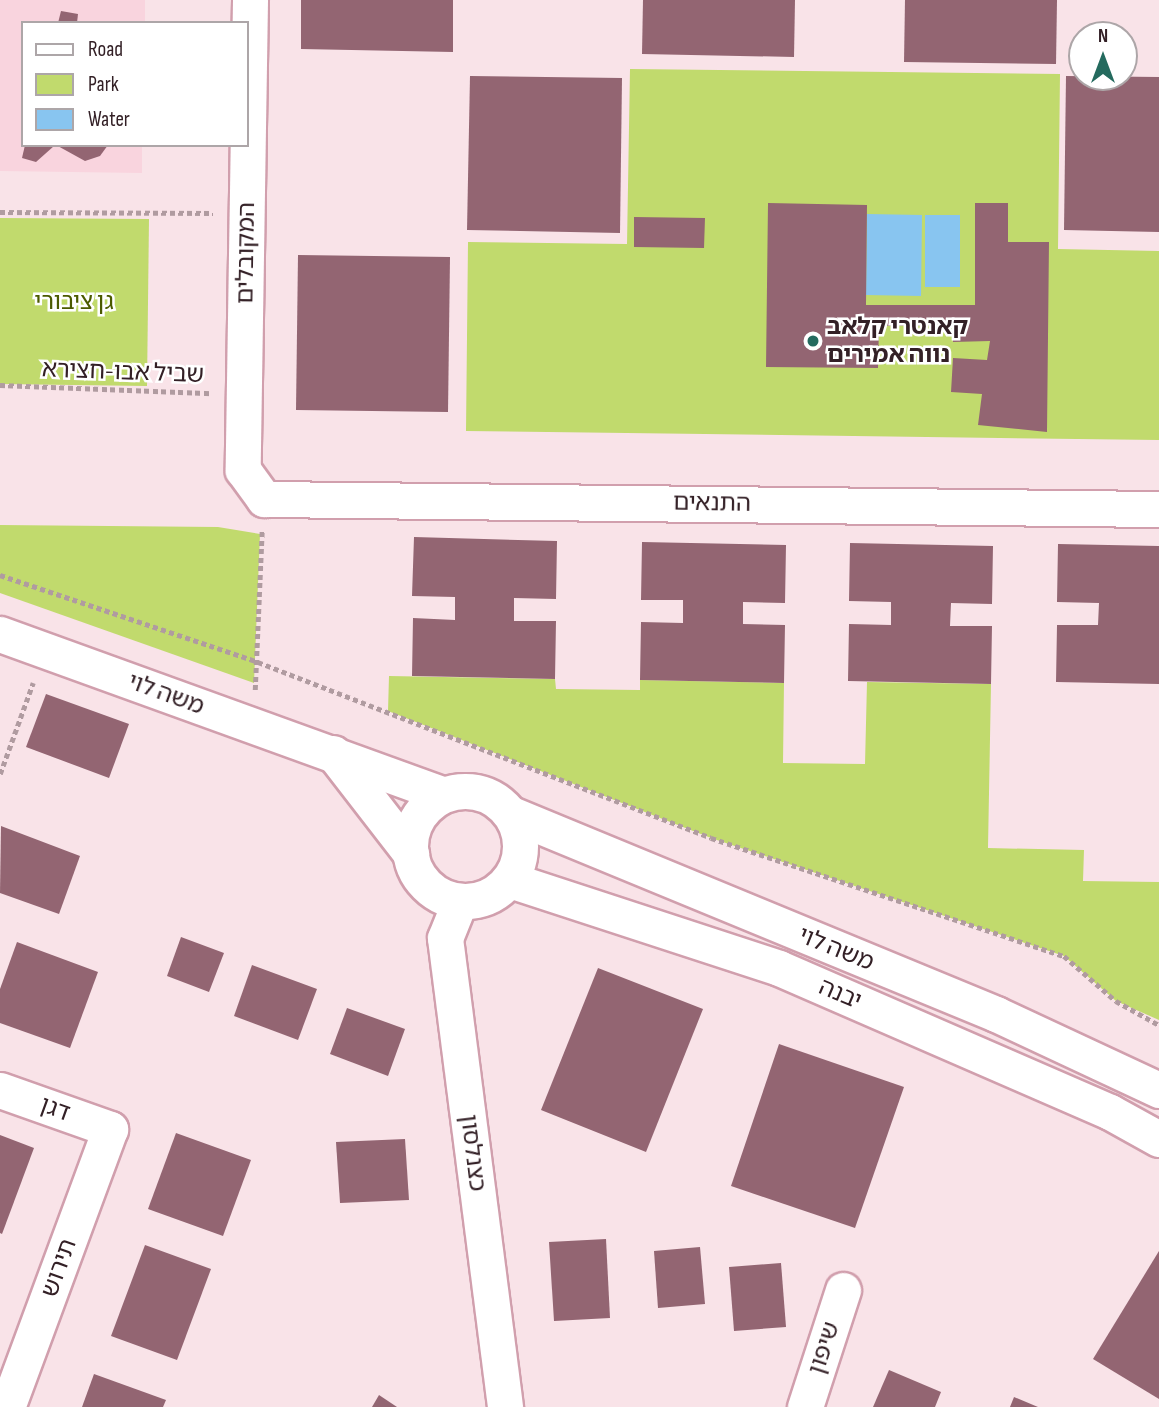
<!DOCTYPE html>
<meta charset="utf-8">
<style>
body{margin:0}
#map{position:relative;width:1159px;height:1407px;overflow:hidden;background:#f9e3e8;font-family:"Sofia Sans Condensed","Noto Sans Hebrew",sans-serif}
div>[style]{position:absolute}
.built>*{inset:0;background:#f9d4de}
.green>*{inset:0;background:#c1da6d}
.water>*{inset:0;background:#88c5f0}
.building>*{inset:0;background:#936572}
.path>*{height:4.5px;margin-top:-2.25px;transform-origin:0;background:repeating-linear-gradient(90deg,#b09ba0 0 5px,transparent 0 8.5px)}
.roads{filter:drop-shadow(2px 0 #d19fad) drop-shadow(-2px 0 #d19fad) drop-shadow(0 2px #d19fad) drop-shadow(0 -2px #d19fad)}
.minor>*{height:35px;margin:-17.5px;padding:0 17.5px;transform-origin:17.5px;border-radius:17.5px;background:#fff}
.minor>.ring{margin:-17.5px;padding:0;box-sizing:content-box;background:none;border:35px solid #fff;border-radius:50%}
.dots>*{width:19px;height:19px;translate:-50% -50%;box-sizing:border-box;border:4px solid #fff;border-radius:50%}
span{translate:-50% -50%;white-space:nowrap;text-align:center;line-height:1.15;-webkit-text-stroke:5px #fff;paint-order:stroke}
.street-label{font-size:24px;color:#332026}
.park-label{font-size:24px;color:#4b5a00}
.poi-label{font-size:24px;color:#332026;font-weight:700}
.left{translate:0 -50%;text-align:left}
.legend{position:absolute;left:21px;top:21px;width:228px;height:126px;box-sizing:border-box;background:#fff;border:2px solid #ada6a8;margin:0;padding:9px 12px;list-style:none;font-size:21px;color:#332026}
.legend li{display:flex;align-items:center;gap:14px;height:35px}
.legend b{width:35px;border:2px solid #ada6a8}
.north{position:absolute;left:1068px;top:21px;width:70px;height:70px;box-sizing:border-box;background:#fff;border:2px solid #ada6a8;border-radius:50%;rotate:0deg;font-size:19px;font-weight:700;line-height:28px;text-align:center;color:#332026}
.north::after{content:'';display:block;margin:auto;width:24px;height:32px;background:#246a5e;clip-path:polygon(50% 0,100% 100%,50% 72%,0 100%)}
</style>
<div id="map">
<div class="built">
<i style="clip-path:polygon(0 0,145px 0,145px 23px,23px 23px,23px 145px,142px 145px,142px 173px,0 171px)"></i>
</div>
<div class="green">
<i style="clip-path:polygon(630px 69px,1060px 74px,1058px 249px,1159px 251px,1159px 440px,466px 431px,468px 242px,627px 244px)"></i>
<i style="clip-path:polygon(0 218px,149px 219px,147px 386px,0 384px)"></i>
<i style="clip-path:polygon(0 525px,218px 527px,260px 534px,254px 683px,0 593px)"></i>
<i style="clip-path:polygon(389px 676px,555px 679px,556px 689px,640px 690px,640px 680px,784px 683px,783px 763px,865px 764px,867px 682px,991px 684px,988px 848px,1084px 850px,1083px 881px,1159px 882px,1159px 1020px,1116px 1001px,1064px 956px,711px 838px,388px 711px)"></i>
</div>
<div class="water">
<i style="clip-path:polygon(867px 214px,922px 215px,921px 296px,866px 295px)"></i>
<i style="clip-path:polygon(925px 215px,960px 215px,960px 287px,925px 287px)"></i>
</div>
<div class="building">
<i style="clip-path:polygon(301px 0,453px 0,453px 52px,301px 49px)"></i>
<i style="clip-path:polygon(643px 0,795px 0,794px 57px,642px 54px)"></i>
<i style="clip-path:polygon(905px 0,1057px 0,1056px 64px,904px 62px)"></i>
<i style="clip-path:polygon(61px 11px,78px 14px,77px 23px,58px 23px)"></i>
<i style="clip-path:polygon(470px 76px,622px 78px,620px 233px,467px 230px)"></i>
<i style="clip-path:polygon(1066px 76px,1159px 77px,1159px 232px,1064px 230px)"></i>
<i style="clip-path:polygon(25px 145px,53px 145px,54px 146px,36px 162px,22px 158px)"></i>
<i style="clip-path:polygon(56px 145px,108px 145px,100px 156px,85px 161px)"></i>
<i style="clip-path:polygon(768px 203px,867px 205px,866px 305px,975px 305px,975px 203px,1008px 203px,1008px 242px,1049px 242px,1047px 432px,978px 425px,982px 394px,951px 392px,953px 358px,987px 360px,990px 341px,953px 342px,953px 325px,879px 326px,878px 368px,766px 367px)"></i>
<i style="clip-path:polygon(634px 217px,705px 218px,704px 248px,634px 247px)"></i>
<i style="clip-path:polygon(298px 255px,450px 257px,448px 412px,296px 410px)"></i>
<i style="clip-path:polygon(414px 537px,557px 541px,556px 599px,514px 598px,514px 621px,556px 621px,555px 679px,412px 676px,413px 618px,455px 620px,455px 597px,412px 596px)"></i>
<i style="clip-path:polygon(642px 542px,786px 545px,785px 603px,743px 602px,743px 624px,785px 625px,784px 683px,640px 680px,641px 622px,683px 623px,683px 600px,641px 600px)"></i>
<i style="clip-path:polygon(850px 543px,993px 546px,992px 604px,951px 603px,950px 626px,992px 626px,991px 684px,848px 681px,849px 624px,891px 625px,891px 602px,849px 601px)"></i>
<i style="clip-path:polygon(1058px 544px,1159px 546px,1159px 684px,1056px 682px,1057px 625px,1098px 625px,1099px 603px,1057px 602px)"></i>
<i style="clip-path:polygon(46px 694px,129px 724px,109px 778px,26px 747px)"></i>
<i style="clip-path:polygon(1px 826px,80px 856px,59px 914px,0 893px)"></i>
<i style="clip-path:polygon(181px 937px,224px 953px,209px 992px,167px 976px)"></i>
<i style="clip-path:polygon(17px 942px,98px 972px,70px 1048px,0 1023px,0 989px)"></i>
<i style="clip-path:polygon(252px 965px,317px 989px,298px 1040px,234px 1016px)"></i>
<i style="clip-path:polygon(598px 968px,703px 1009px,646px 1152px,541px 1110px)"></i>
<i style="clip-path:polygon(347px 1008px,405px 1029px,388px 1076px,330px 1054px)"></i>
<i style="clip-path:polygon(779px 1044px,904px 1087px,855px 1228px,731px 1186px)"></i>
<i style="clip-path:polygon(176px 1133px,251px 1160px,223px 1236px,148px 1209px)"></i>
<i style="clip-path:polygon(0 1135px,34px 1148px,2px 1234px,0 1233px)"></i>
<i style="clip-path:polygon(405px 1139px,409px 1200px,340px 1203px,336px 1142px)"></i>
<i style="clip-path:polygon(606px 1239px,610px 1318px,554px 1321px,549px 1242px)"></i>
<i style="clip-path:polygon(145px 1245px,211px 1269px,177px 1360px,111px 1336px)"></i>
<i style="clip-path:polygon(700px 1247px,705px 1304px,658px 1308px,654px 1251px)"></i>
<i style="clip-path:polygon(1159px 1251px,1159px 1399px,1093px 1359px)"></i>
<i style="clip-path:polygon(781px 1263px,786px 1327px,734px 1331px,729px 1267px)"></i>
<i style="clip-path:polygon(889px 1370px,941px 1392px,935px 1407px,873px 1407px)"></i>
<i style="clip-path:polygon(94px 1374px,166px 1400px,163px 1407px,82px 1407px)"></i>
<i style="clip-path:polygon(379px 1395px,397px 1407px,372px 1407px)"></i>
<i style="clip-path:polygon(1014px 1397px,1038px 1407px,1010px 1407px)"></i>
</div>
<div class="path">
<i style="left:0;top:212px;width:213px;rotate:0.3deg"></i>
<i style="left:0;top:385px;width:212px;rotate:2.2deg"></i>
<i style="left:0;top:575px;width:272px;rotate:18.6deg"></i>
<i style="left:258px;top:662px;width:486px;rotate:21.2deg"></i>
<i style="left:711px;top:838px;width:372px;rotate:18.5deg"></i>
<i style="left:1064px;top:956px;width:69px;rotate:40.9deg"></i>
<i style="left:1116px;top:1001px;width:49px;rotate:29.2deg"></i>
<i style="left:255px;top:690px;width:159px;rotate:-87.5deg"></i>
<i style="left:0;top:774px;width:97px;rotate:-70.1deg"></i>
</div>
<div class="roads">
<div class="minor">
<i style="left:250px;top:0;width:470px;rotate:90.9deg"></i>
<i style="left:243px;top:470px;width:36px;rotate:54deg"></i>
<i style="left:264px;top:499px;width:895px;rotate:0.64deg"></i>
<i style="left:0;top:634px;width:472px;rotate:19.9deg"></i>
<i style="left:333px;top:753px;width:128px;rotate:52.3deg"></i>
<i class="ring" style="left:410px;top:791px;width:75px;height:75px"></i>
<i style="left:511px;top:814px;width:525px;rotate:22.41deg"></i>
<i style="left:996px;top:1014px;width:180px;rotate:25deg"></i>
<i style="left:510px;top:880px;width:283px;rotate:18.1deg"></i>
<i style="left:779px;top:968px;width:361px;rotate:23.5deg"></i>
<i style="left:1110px;top:1112px;width:56px;rotate:28.9deg"></i>
<i style="left:460px;top:901px;width:40px;rotate:112deg"></i>
<i style="left:445px;top:938px;width:473px;rotate:82.7deg"></i>
<i style="left:0;top:1090px;width:117px;rotate:19.5deg"></i>
<i style="left:110px;top:1129px;width:296px;rotate:110.3deg"></i>
<i style="left:805px;top:1407px;width:123px;rotate:-72deg"></i>
</div>
</div>
<div class="dots">
<i style="left:813px;top:341px;background:#246a5e"></i>
</div>
<div class="street-label">
<span style="left:246px;top:253px;rotate:-89deg">המקובלים</span>
<span style="left:123px;top:372px;rotate:2deg">שביל אבו-חצירא</span>
<span style="left:712px;top:503px;rotate:1deg">התנאים</span>
<span style="left:166px;top:694px;rotate:20deg">משה לוי</span>
<span style="left:836px;top:949px;rotate:22deg">משה לוי</span>
<span style="left:840px;top:994px;rotate:23deg">יבנה</span>
<span style="left:55px;top:1109px;rotate:20deg">דגן</span>
<span style="left:473px;top:1153px;rotate:83deg">כצנלסון</span>
<span style="left:59px;top:1268px;rotate:-70deg">תירוש</span>
<span style="left:824px;top:1348px;rotate:-72deg">שיפון</span>
</div>
<div class="park-label">
<span style="left:74px;top:302px">גן ציבורי</span>
</div>
<div class="poi-label">
<span class="left" style="left:827px;top:341px">קאנטרי קלאב<br>נווה אמירים</span>
</div>
<ul class="legend">
<li><b style="height:9px;background:#fff"></b>Road</li>
<li><b style="height:19px;background:#c1da6d"></b>Park</li>
<li><b style="height:19px;background:#88c5f0"></b>Water</li>
</ul>
<div class="north">N</div>
</div>
